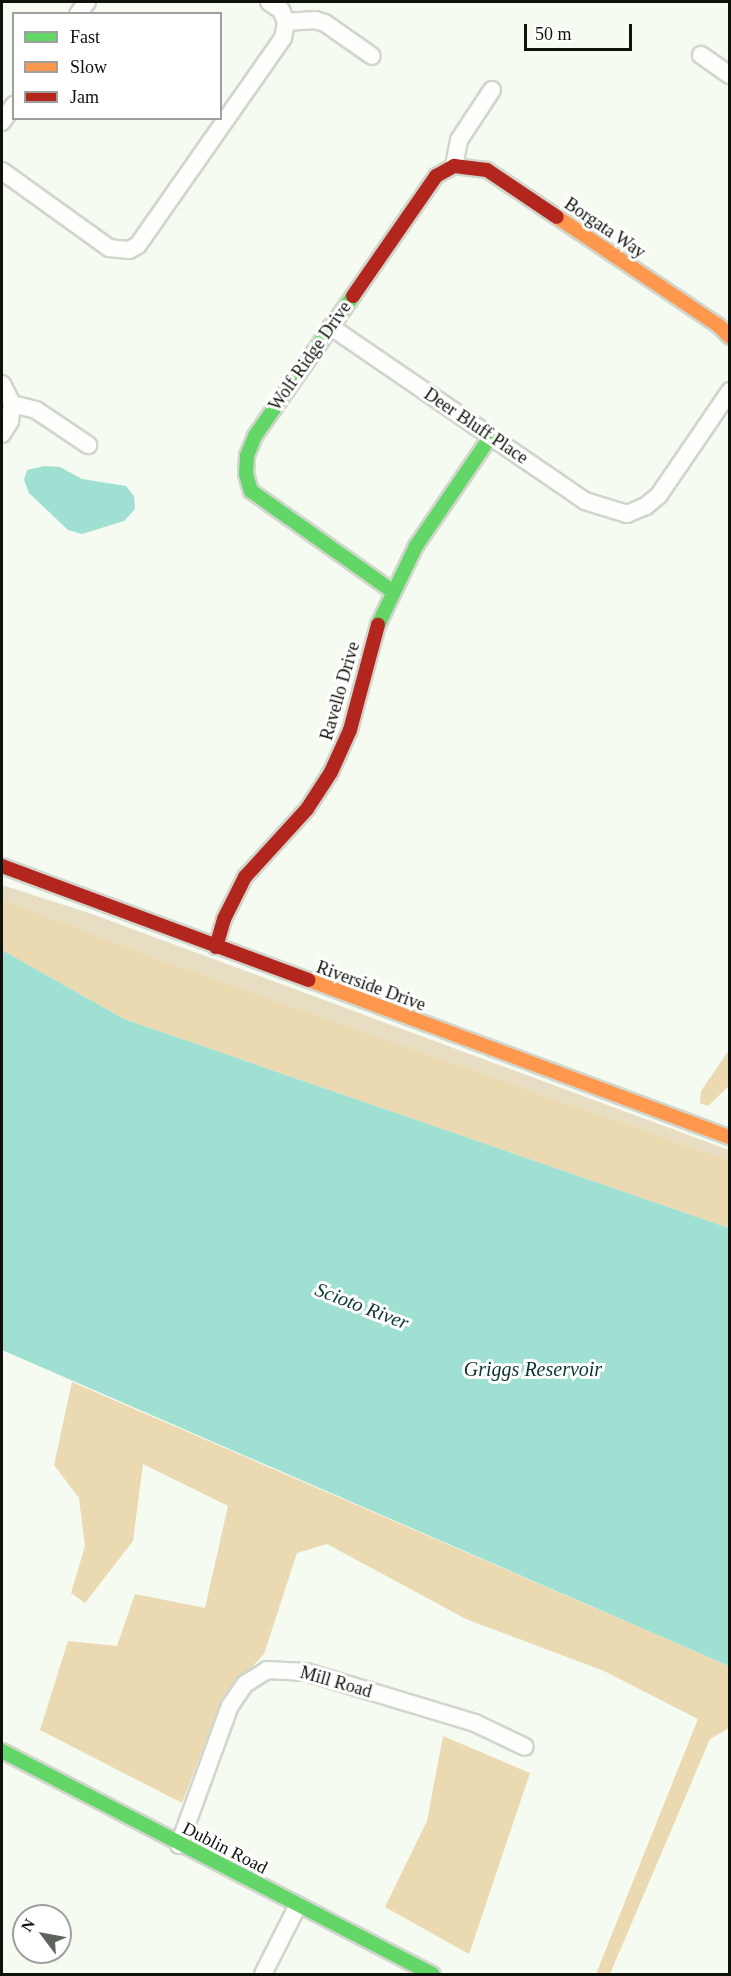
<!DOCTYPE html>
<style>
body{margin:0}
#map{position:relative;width:731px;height:1976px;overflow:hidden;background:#f6fbf1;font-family:"Times New Roman",serif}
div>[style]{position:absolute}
.green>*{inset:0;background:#e7ddc3}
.forest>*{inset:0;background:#ead9b1}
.water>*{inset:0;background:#a0e0d2}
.roads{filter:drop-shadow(2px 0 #d1d6cd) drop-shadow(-2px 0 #d1d6cd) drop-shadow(0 2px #d1d6cd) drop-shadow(0 -2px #d1d6cd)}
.street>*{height:16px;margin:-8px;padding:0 8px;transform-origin:8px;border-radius:8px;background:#fefefd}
.fast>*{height:14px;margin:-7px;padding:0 7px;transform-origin:7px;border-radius:7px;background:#63d668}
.slow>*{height:14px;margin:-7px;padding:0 7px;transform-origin:7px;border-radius:7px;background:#ff974d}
.jam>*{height:14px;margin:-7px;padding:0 7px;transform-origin:7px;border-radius:7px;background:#b3261e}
span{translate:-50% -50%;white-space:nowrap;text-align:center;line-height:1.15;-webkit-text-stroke:6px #fff;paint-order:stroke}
.street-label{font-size:18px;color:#0e120a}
.water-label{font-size:20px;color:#0a362f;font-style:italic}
.frame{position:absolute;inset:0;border:3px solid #0e120a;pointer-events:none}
.legend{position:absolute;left:12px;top:12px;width:210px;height:108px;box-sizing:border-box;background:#fff;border:2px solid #9fa09d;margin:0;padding:8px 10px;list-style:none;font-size:18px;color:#0e120a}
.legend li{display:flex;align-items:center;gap:12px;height:30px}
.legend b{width:30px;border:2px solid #9fa09d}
.north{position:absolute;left:12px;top:1904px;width:60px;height:60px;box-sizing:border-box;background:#fff;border:2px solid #9fa09d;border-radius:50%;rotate:302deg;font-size:16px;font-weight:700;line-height:24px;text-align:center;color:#0e120a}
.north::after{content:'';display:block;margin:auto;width:21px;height:27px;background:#5f645b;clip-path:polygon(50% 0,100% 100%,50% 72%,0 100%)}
.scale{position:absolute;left:524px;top:24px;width:108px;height:27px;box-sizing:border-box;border:3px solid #0e120a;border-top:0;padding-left:8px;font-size:18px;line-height:21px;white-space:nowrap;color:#0e120a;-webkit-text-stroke:4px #fff;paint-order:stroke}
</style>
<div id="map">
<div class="green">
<i style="clip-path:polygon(2px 885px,89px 913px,729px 1150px,729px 1160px,175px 965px,2px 899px)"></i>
</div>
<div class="forest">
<i style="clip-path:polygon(2px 899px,175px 965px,729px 1160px,729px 1228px,124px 1019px,2px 950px)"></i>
<i style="clip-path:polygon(729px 1050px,729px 1086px,708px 1106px,700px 1103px,701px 1091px)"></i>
<i style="clip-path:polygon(72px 1382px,729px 1666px,729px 1728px,710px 1739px,610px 1974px,596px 1974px,698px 1719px,604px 1671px,466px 1619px,327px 1544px,297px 1553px,264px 1654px,222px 1700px,182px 1803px,40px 1730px,68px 1641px,117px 1646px,135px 1594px,205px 1608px,228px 1506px,143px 1464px,133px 1541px,85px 1603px,71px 1593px,85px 1546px,79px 1498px,54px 1465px)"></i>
<i style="clip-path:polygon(443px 1736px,530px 1773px,469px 1954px,385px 1907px,427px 1821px)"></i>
</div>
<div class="water">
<i style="clip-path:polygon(44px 466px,60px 467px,82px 479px,126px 486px,134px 496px,135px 509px,124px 521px,82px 534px,68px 530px,29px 493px,24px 480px,27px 470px)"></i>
<i style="clip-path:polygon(2px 950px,124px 1019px,729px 1228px,729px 1666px,2px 1350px)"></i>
</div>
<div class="roads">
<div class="street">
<i style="left:269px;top:2px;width:14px;rotate:34deg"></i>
<i style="left:281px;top:10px;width:13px;rotate:67deg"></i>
<i style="left:78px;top:14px;width:15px;rotate:-53deg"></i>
<i style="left:286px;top:22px;width:29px;rotate:-4deg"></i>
<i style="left:315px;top:20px;width:10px;rotate:17deg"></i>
<i style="left:325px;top:23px;width:57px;rotate:35.1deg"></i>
<i style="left:701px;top:55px;width:35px;rotate:35deg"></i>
<i style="left:2px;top:122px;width:21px;rotate:-55deg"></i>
<i style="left:454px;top:166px;width:26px;rotate:-79deg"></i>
<i style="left:459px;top:140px;width:60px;rotate:-56.6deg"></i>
<i style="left:2px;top:171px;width:132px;rotate:35.7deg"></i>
<i style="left:109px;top:248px;width:20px;rotate:6deg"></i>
<i style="left:129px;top:250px;width:10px;rotate:-29deg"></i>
<i style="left:138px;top:245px;width:253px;rotate:-55deg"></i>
<i style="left:283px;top:38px;width:16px;rotate:-79deg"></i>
<i style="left:331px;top:327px;width:308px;rotate:34.4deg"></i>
<i style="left:585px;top:501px;width:44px;rotate:17.2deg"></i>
<i style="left:627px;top:514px;width:21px;rotate:-23deg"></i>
<i style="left:646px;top:506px;width:17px;rotate:-40deg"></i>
<i style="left:659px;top:495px;width:126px;rotate:-55.7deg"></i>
<i style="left:2px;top:384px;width:22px;rotate:63deg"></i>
<i style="left:12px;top:404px;width:25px;rotate:14deg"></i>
<i style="left:36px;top:410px;width:63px;rotate:33.9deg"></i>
<i style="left:2px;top:434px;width:15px;rotate:-58deg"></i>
<i style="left:10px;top:421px;width:17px;rotate:-83deg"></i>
<i style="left:179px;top:1845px;width:148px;rotate:-69.9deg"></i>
<i style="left:230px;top:1706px;width:27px;rotate:-56deg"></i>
<i style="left:245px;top:1684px;width:26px;rotate:-32deg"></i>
<i style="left:267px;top:1670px;width:39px;rotate:3deg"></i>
<i style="left:306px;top:1672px;width:177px;rotate:16.8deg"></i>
<i style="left:475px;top:1723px;width:55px;rotate:25.6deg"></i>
<i style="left:263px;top:1974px;width:77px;rotate:-63.1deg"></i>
</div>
<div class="fast">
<i style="left:353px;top:296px;width:171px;rotate:125deg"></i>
<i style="left:255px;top:436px;width:22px;rotate:112deg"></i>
<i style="left:247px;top:456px;width:18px;rotate:93deg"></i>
<i style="left:246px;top:474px;width:18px;rotate:74deg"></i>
<i style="left:251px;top:491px;width:173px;rotate:35.3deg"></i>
<i style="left:378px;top:625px;width:88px;rotate:-64.3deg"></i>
<i style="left:416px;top:546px;width:133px;rotate:-55.7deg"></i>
<i style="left:2px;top:1751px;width:485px;rotate:27.4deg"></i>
</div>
<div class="slow">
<i style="left:557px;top:217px;width:194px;rotate:33.9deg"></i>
<i style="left:718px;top:325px;width:17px;rotate:45deg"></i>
<i style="left:309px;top:980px;width:449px;rotate:20.5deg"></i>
</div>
<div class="jam">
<i style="left:353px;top:296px;width:146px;rotate:-55.3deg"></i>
<i style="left:436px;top:176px;width:21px;rotate:-29deg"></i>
<i style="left:454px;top:166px;width:33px;rotate:7deg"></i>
<i style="left:487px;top:170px;width:84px;rotate:33.9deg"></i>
<i style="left:2px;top:866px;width:327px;rotate:20.4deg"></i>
<i style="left:216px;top:947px;width:29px;rotate:-74deg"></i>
<i style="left:224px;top:919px;width:47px;rotate:-63.4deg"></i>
<i style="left:245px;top:877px;width:92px;rotate:-47.6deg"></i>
<i style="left:307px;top:809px;width:44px;rotate:-57deg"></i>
<i style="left:331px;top:772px;width:46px;rotate:-65.7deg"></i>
<i style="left:350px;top:730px;width:109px;rotate:-75.1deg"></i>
</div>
</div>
<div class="street-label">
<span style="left:605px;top:228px;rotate:34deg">Borgata Way</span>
<span style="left:310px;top:356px;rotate:-55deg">Wolf Ridge Drive</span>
<span style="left:476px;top:426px;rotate:34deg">Deer Bluff Place</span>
<span style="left:340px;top:691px;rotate:-74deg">Ravello Drive</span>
<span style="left:371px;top:986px;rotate:20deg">Riverside Drive</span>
<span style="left:336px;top:1682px;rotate:16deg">Mill Road</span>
<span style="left:225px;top:1848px;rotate:27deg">Dublin Road</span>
</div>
<div class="water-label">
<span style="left:362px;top:1306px;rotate:21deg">Scioto River</span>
<span style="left:533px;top:1369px">Griggs Reservoir</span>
</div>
<div class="frame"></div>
<ul class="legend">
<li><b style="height:8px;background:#63d668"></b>Fast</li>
<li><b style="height:8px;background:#ff974d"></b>Slow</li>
<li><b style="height:8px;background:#b3261e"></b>Jam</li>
</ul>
<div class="north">N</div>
<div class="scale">50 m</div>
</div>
